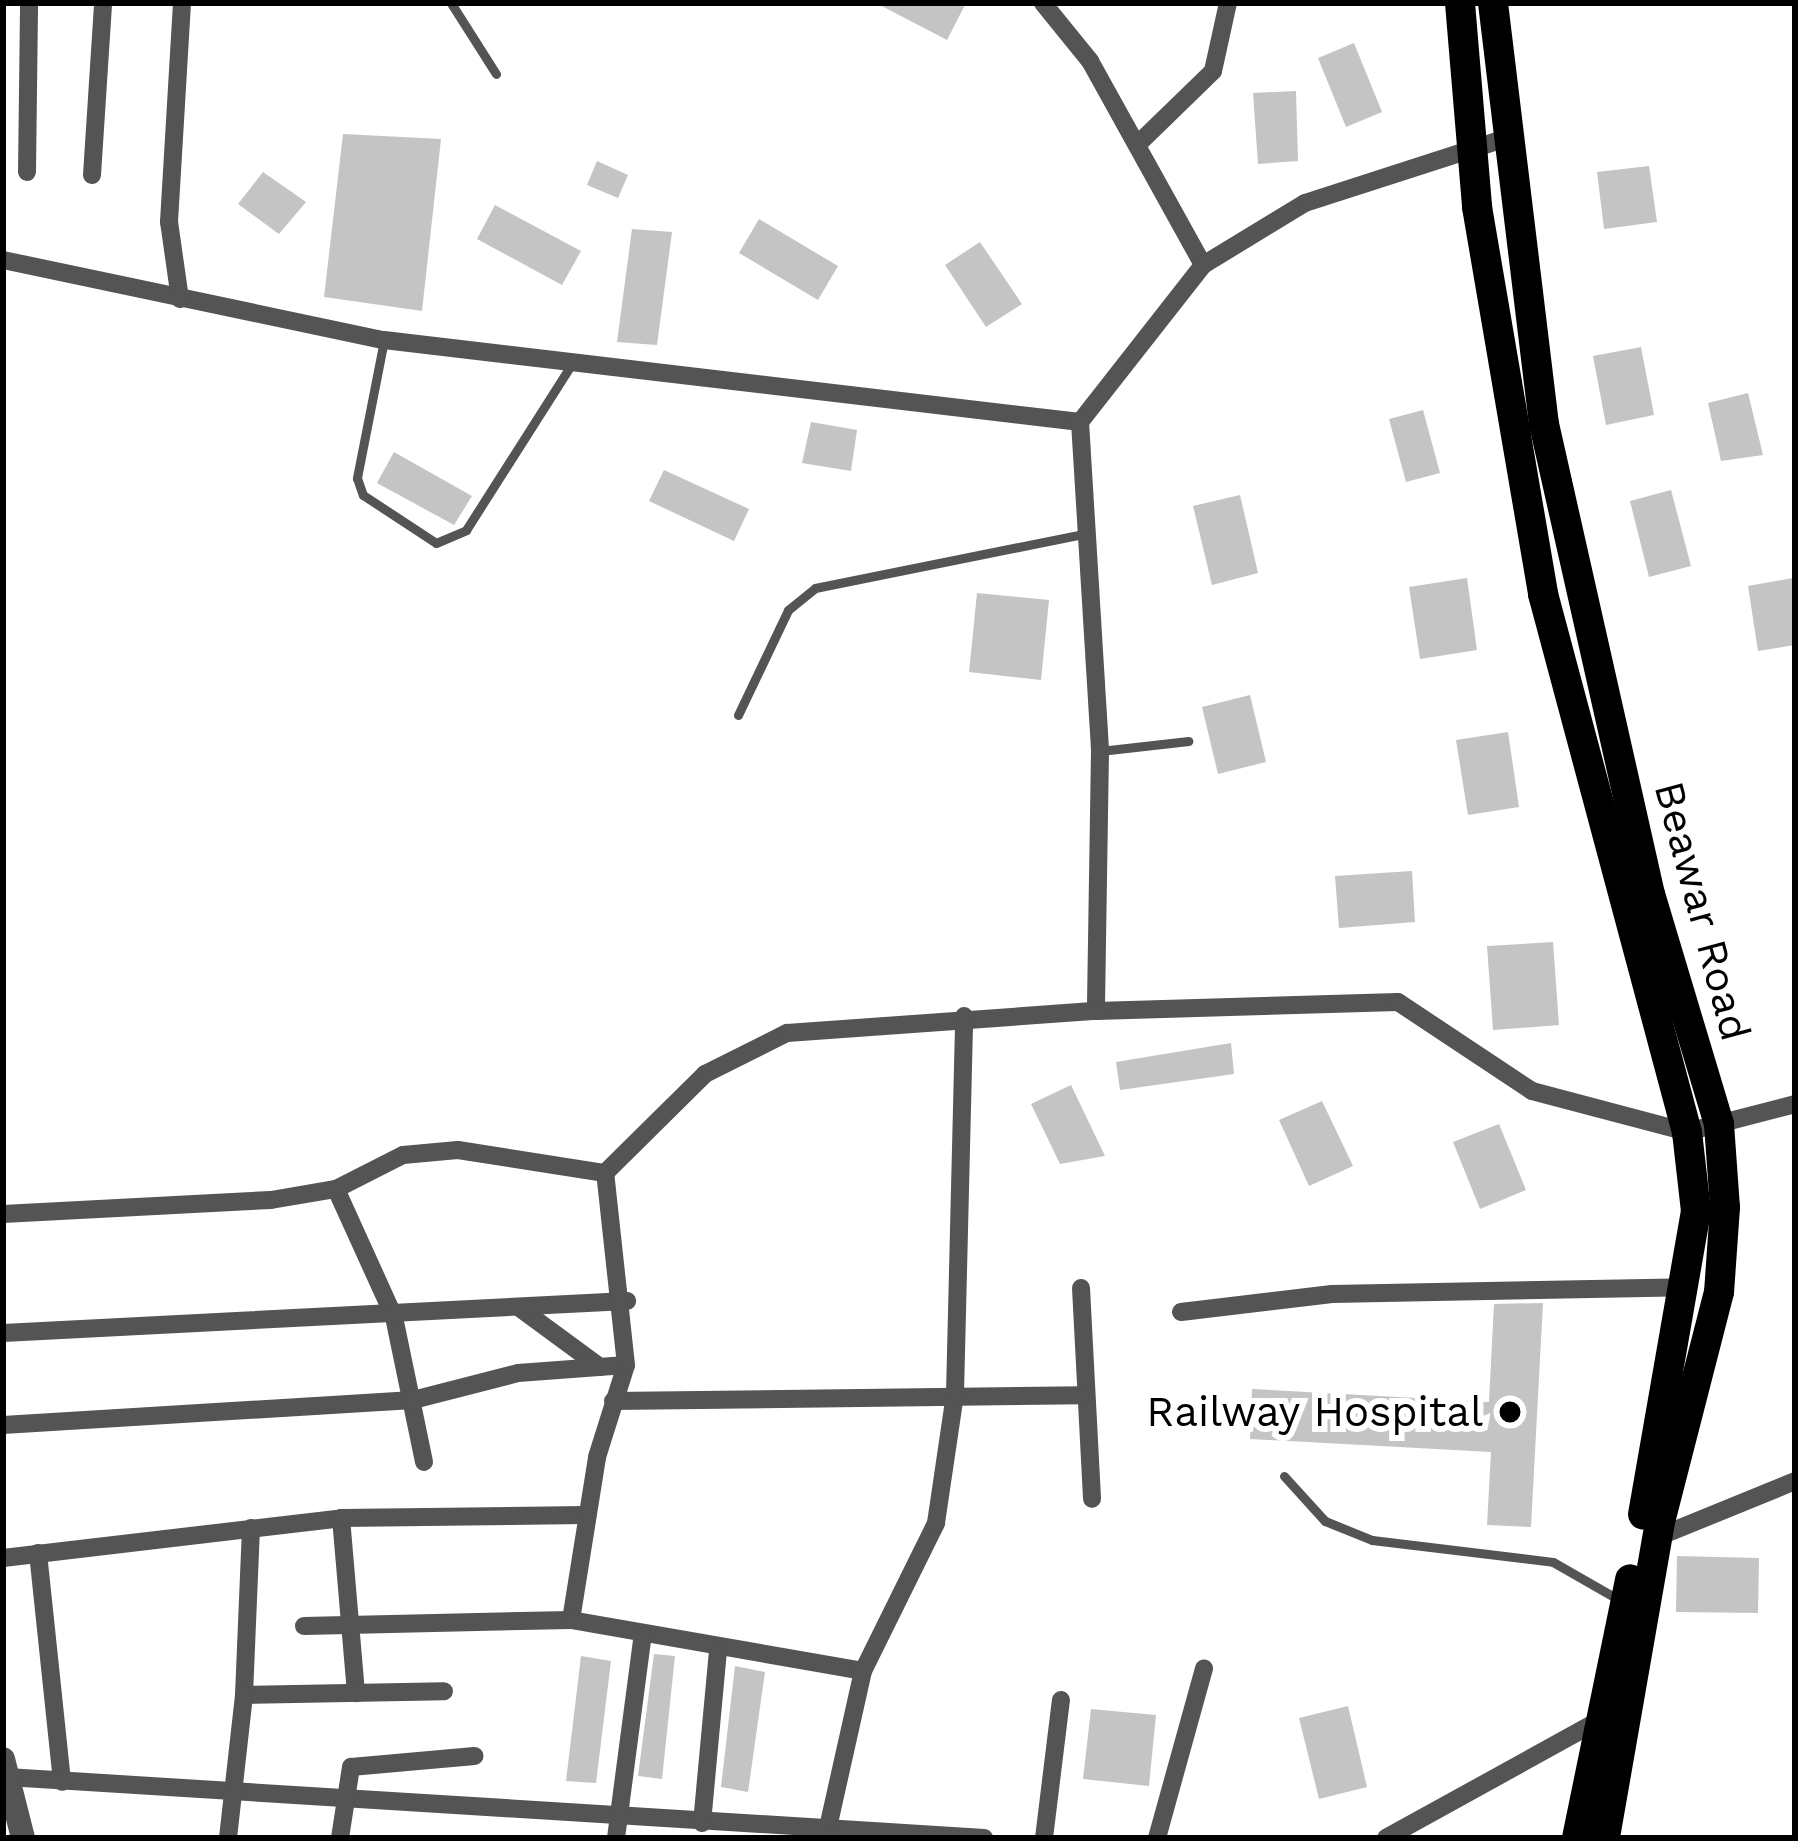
<!DOCTYPE html>
<style>
body{margin:0}
#map{position:relative;width:1798px;height:1841px;overflow:hidden;background:#fff;font-family:"Work Sans",sans-serif}
div>[style]{position:absolute}
.building>*{inset:0;background:#c4c4c4}
.service>*{height:9px;margin:-4.5px;padding:0 4.5px;transform-origin:4.5px;border-radius:4.5px;background:#545454}
.minor>*{height:18px;margin:-9px;padding:0 9px;transform-origin:9px;border-radius:9px;background:#545454}
.tertiary>*{height:24px;margin:-12px;padding:0 12px;transform-origin:12px;border-radius:12px;background:#545454}
.primary>*{height:30px;margin:-15px;padding:0 15px;transform-origin:15px;border-radius:15px;background:#000}
.dots>*{width:33px;height:33px;translate:-50% -50%;box-sizing:border-box;border:6px solid #fff;border-radius:50%}
span{translate:-50% -50%;white-space:nowrap;text-align:center;line-height:1.15;-webkit-text-stroke:12px #fff;paint-order:stroke}
.street-label{font-size:42px;color:#000}
.poi-label{font-size:42px;color:#000}
.right{translate:-100% -50%;text-align:right}
.frame{position:absolute;inset:0;border:6px solid #000;pointer-events:none}
</style>
<div id="map">
<div class="building">
<i style="clip-path:polygon(876px 3px,966px 3px,947px 40px)"></i>
<i style="clip-path:polygon(1354px 43px,1382px 112px,1346px 127px,1318px 58px)"></i>
<i style="clip-path:polygon(1296px 91px,1298px 161px,1258px 164px,1253px 93px)"></i>
<i style="clip-path:polygon(343px 134px,441px 139px,422px 311px,324px 297px)"></i>
<i style="clip-path:polygon(597px 161px,628px 175px,618px 198px,587px 185px)"></i>
<i style="clip-path:polygon(1649px 166px,1657px 222px,1604px 229px,1597px 172px)"></i>
<i style="clip-path:polygon(263px 172px,306px 202px,279px 234px,238px 204px)"></i>
<i style="clip-path:polygon(495px 205px,581px 251px,562px 285px,477px 239px)"></i>
<i style="clip-path:polygon(759px 219px,838px 266px,818px 300px,739px 253px)"></i>
<i style="clip-path:polygon(632px 229px,672px 232px,657px 345px,617px 342px)"></i>
<i style="clip-path:polygon(980px 242px,1022px 304px,986px 327px,945px 265px)"></i>
<i style="clip-path:polygon(1641px 347px,1654px 415px,1606px 425px,1593px 356px)"></i>
<i style="clip-path:polygon(1748px 393px,1763px 455px,1721px 461px,1708px 403px)"></i>
<i style="clip-path:polygon(1423px 410px,1440px 473px,1406px 482px,1389px 419px)"></i>
<i style="clip-path:polygon(811px 422px,857px 430px,851px 471px,802px 463px)"></i>
<i style="clip-path:polygon(394px 452px,472px 496px,454px 525px,377px 483px)"></i>
<i style="clip-path:polygon(664px 470px,749px 509px,734px 541px,649px 501px)"></i>
<i style="clip-path:polygon(1671px 490px,1691px 566px,1649px 577px,1630px 501px)"></i>
<i style="clip-path:polygon(1240px 495px,1258px 573px,1212px 585px,1193px 506px)"></i>
<i style="clip-path:polygon(1467px 578px,1477px 650px,1420px 659px,1409px 587px)"></i>
<i style="clip-path:polygon(1793px 578px,1795px 645px,1758px 651px,1748px 586px)"></i>
<i style="clip-path:polygon(977px 593px,1049px 600px,1041px 680px,969px 672px)"></i>
<i style="clip-path:polygon(1250px 695px,1266px 762px,1218px 774px,1202px 707px)"></i>
<i style="clip-path:polygon(1508px 732px,1519px 807px,1468px 815px,1456px 740px)"></i>
<i style="clip-path:polygon(1412px 871px,1415px 922px,1339px 928px,1335px 876px)"></i>
<i style="clip-path:polygon(1553px 942px,1559px 1025px,1493px 1030px,1487px 946px)"></i>
<i style="clip-path:polygon(1231px 1043px,1234px 1074px,1120px 1090px,1116px 1062px)"></i>
<i style="clip-path:polygon(1071px 1085px,1105px 1156px,1060px 1164px,1031px 1104px)"></i>
<i style="clip-path:polygon(1322px 1101px,1353px 1166px,1309px 1186px,1279px 1120px)"></i>
<i style="clip-path:polygon(1499px 1124px,1526px 1190px,1480px 1209px,1453px 1142px)"></i>
<i style="clip-path:polygon(1543px 1303px,1531px 1527px,1487px 1525px,1491px 1452px,1250px 1439px,1252px 1389px,1489px 1402px,1494px 1304px)"></i>
<i style="clip-path:polygon(1677px 1556px,1759px 1558px,1758px 1613px,1676px 1612px)"></i>
<i style="clip-path:polygon(654px 1654px,675px 1656px,662px 1779px,638px 1776px)"></i>
<i style="clip-path:polygon(581px 1656px,611px 1661px,596px 1783px,566px 1781px)"></i>
<i style="clip-path:polygon(735px 1666px,765px 1672px,748px 1792px,721px 1787px)"></i>
<i style="clip-path:polygon(1348px 1706px,1367px 1787px,1319px 1799px,1299px 1718px)"></i>
<i style="clip-path:polygon(1091px 1709px,1156px 1715px,1149px 1786px,1083px 1779px)"></i>
</div>
<div class="service">
<i style="left:451px;top:3px;width:84px;rotate:57.6deg"></i>
<i style="left:384px;top:340px;width:141px;rotate:101.1deg"></i>
<i style="left:357px;top:478px;width:18px;rotate:71deg"></i>
<i style="left:363px;top:495px;width:87px;rotate:33.3deg"></i>
<i style="left:436px;top:543px;width:33px;rotate:-23deg"></i>
<i style="left:466px;top:530px;width:196px;rotate:-57.5deg"></i>
<i style="left:738px;top:715px;width:116px;rotate:-64.5deg"></i>
<i style="left:788px;top:610px;width:35px;rotate:-39deg"></i>
<i style="left:815px;top:588px;width:273px;rotate:-11.4deg"></i>
<i style="left:1100px;top:751px;width:89px;rotate:-6.5deg"></i>
<i style="left:1284px;top:1476px;width:61px;rotate:47.7deg"></i>
<i style="left:1325px;top:1521px;width:51px;rotate:22deg"></i>
<i style="left:1372px;top:1540px;width:182px;rotate:6.9deg"></i>
<i style="left:1553px;top:1562px;width:78px;rotate:29.8deg"></i>
</div>
<div class="minor">
<i style="left:1043px;top:3px;width:75px;rotate:51deg"></i>
<i style="left:1090px;top:61px;width:233px;rotate:61deg"></i>
<i style="left:1137px;top:145px;width:106px;rotate:-44.2deg"></i>
<i style="left:1213px;top:71px;width:70px;rotate:-77.6deg"></i>
<i style="left:27px;top:172px;width:169px;rotate:-89.3deg"></i>
<i style="left:92px;top:175px;width:172px;rotate:-86.3deg"></i>
<i style="left:3px;top:260px;width:389px;rotate:11.9deg"></i>
<i style="left:384px;top:340px;width:701px;rotate:6.72deg"></i>
<i style="left:1080px;top:422px;width:199px;rotate:-51.9deg"></i>
<i style="left:1203px;top:265px;width:119px;rotate:-31.3deg"></i>
<i style="left:1305px;top:203px;width:208px;rotate:-17.9deg"></i>
<i style="left:180px;top:299px;width:78px;rotate:-98.1deg"></i>
<i style="left:169px;top:222px;width:219px;rotate:-86.6deg"></i>
<i style="left:1080px;top:422px;width:330px;rotate:86.5deg"></i>
<i style="left:1100px;top:751px;width:260px;rotate:90.9deg"></i>
<i style="left:1096px;top:1011px;width:302px;rotate:-1.7deg"></i>
<i style="left:1398px;top:1002px;width:161px;rotate:33.6deg"></i>
<i style="left:1532px;top:1091px;width:160px;rotate:14.8deg"></i>
<i style="left:1687px;top:1132px;width:112px;rotate:-14.5deg"></i>
<i style="left:336px;top:1189px;width:141px;rotate:65.6deg"></i>
<i style="left:394px;top:1317px;width:148px;rotate:78.3deg"></i>
<i style="left:3px;top:1214px;width:268px;rotate:-3deg"></i>
<i style="left:271px;top:1200px;width:66px;rotate:-9.6deg"></i>
<i style="left:336px;top:1189px;width:75px;rotate:-26.9deg"></i>
<i style="left:403px;top:1155px;width:55px;rotate:-5.2deg"></i>
<i style="left:458px;top:1150px;width:149px;rotate:8.9deg"></i>
<i style="left:605px;top:1173px;width:141px;rotate:-44.7deg"></i>
<i style="left:705px;top:1074px;width:92px;rotate:-26.6deg"></i>
<i style="left:787px;top:1033px;width:310px;rotate:-4.1deg"></i>
<i style="left:1081px;top:1288px;width:211px;rotate:87deg"></i>
<i style="left:521px;top:1309px;width:98px;rotate:36.3deg"></i>
<i style="left:1181px;top:1312px;width:152px;rotate:-6.8deg"></i>
<i style="left:1332px;top:1294px;width:354px;rotate:-1.1deg"></i>
<i style="left:3px;top:1333px;width:625px;rotate:-2.94deg"></i>
<i style="left:613px;top:1401px;width:471px;rotate:-0.7deg"></i>
<i style="left:3px;top:1425px;width:411px;rotate:-3.5deg"></i>
<i style="left:413px;top:1400px;width:108px;rotate:-14.4deg"></i>
<i style="left:518px;top:1373px;width:108px;rotate:-4.2deg"></i>
<i style="left:341px;top:1518px;width:176px;rotate:85.1deg"></i>
<i style="left:251px;top:1528px;width:167px;rotate:92.4deg"></i>
<i style="left:244px;top:1695px;width:200px;rotate:-1.1deg"></i>
<i style="left:1658px;top:1537px;width:148px;rotate:-22.2deg"></i>
<i style="left:38px;top:1553px;width:230px;rotate:84deg"></i>
<i style="left:3px;top:1558px;width:340px;rotate:-6.7deg"></i>
<i style="left:341px;top:1518px;width:245px;rotate:-0.7deg"></i>
<i style="left:571px;top:1620px;width:165px;rotate:-80.9deg"></i>
<i style="left:597px;top:1457px;width:96px;rotate:-72.5deg"></i>
<i style="left:626px;top:1365px;width:193px;rotate:-96.2deg"></i>
<i style="left:304px;top:1626px;width:267px;rotate:-1.3deg"></i>
<i style="left:571px;top:1620px;width:296px;rotate:9.9deg"></i>
<i style="left:7px;top:1777px;width:979px;rotate:3.57deg"></i>
<i style="left:702px;top:1823px;width:175px;rotate:-84.7deg"></i>
<i style="left:829px;top:1823px;width:156px;rotate:-77.4deg"></i>
<i style="left:863px;top:1671px;width:165px;rotate:-63.7deg"></i>
<i style="left:936px;top:1523px;width:130px;rotate:-81.6deg"></i>
<i style="left:955px;top:1394px;width:378px;rotate:-88.6deg"></i>
<i style="left:228px;top:1838px;width:144px;rotate:-83.6deg"></i>
<i style="left:340px;top:1838px;width:72px;rotate:-81.2deg"></i>
<i style="left:351px;top:1767px;width:124px;rotate:-5.1deg"></i>
<i style="left:616px;top:1838px;width:206px;rotate:-82.5deg"></i>
<i style="left:1044px;top:1838px;width:139px;rotate:-83deg"></i>
<i style="left:1157px;top:1838px;width:176px;rotate:-74.5deg"></i>
<i style="left:1386px;top:1838px;width:252px;rotate:-28.9deg"></i>
</div>
<div class="tertiary">
<i style="left:3px;top:1759px;width:81px;rotate:75.8deg"></i>
</div>
<div class="primary">
<i style="left:1460px;top:3px;width:205px;rotate:85.2deg"></i>
<i style="left:1477px;top:207px;width:393px;rotate:80.3deg"></i>
<i style="left:1543px;top:594px;width:557px;rotate:75.02deg"></i>
<i style="left:1687px;top:1132px;width:80px;rotate:83.5deg"></i>
<i style="left:1696px;top:1211px;width:308px;rotate:99.9deg"></i>
<i style="left:1493px;top:3px;width:424px;rotate:83.1deg"></i>
<i style="left:1544px;top:424px;width:482px;rotate:77.3deg"></i>
<i style="left:1650px;top:894px;width:240px;rotate:73.3deg"></i>
<i style="left:1719px;top:1124px;width:83px;rotate:85.9deg"></i>
<i style="left:1725px;top:1207px;width:85px;rotate:94deg"></i>
<i style="left:1719px;top:1292px;width:237px;rotate:104.4deg"></i>
<i style="left:1660px;top:1522px;width:321px;rotate:99.9deg"></i>
<i style="left:1577px;top:1838px;width:264px;rotate:-78.4deg"></i>
</div>
<div class="dots">
<i style="left:1510px;top:1412px;background:#000"></i>
</div>
<div class="street-label">
<span style="left:1702px;top:911px;rotate:75deg">Beawar Road</span>
</div>
<div class="poi-label">
<span class="right" style="left:1483px;top:1412px">Railway Hospital</span>
</div>
<div class="frame"></div>
</div>
